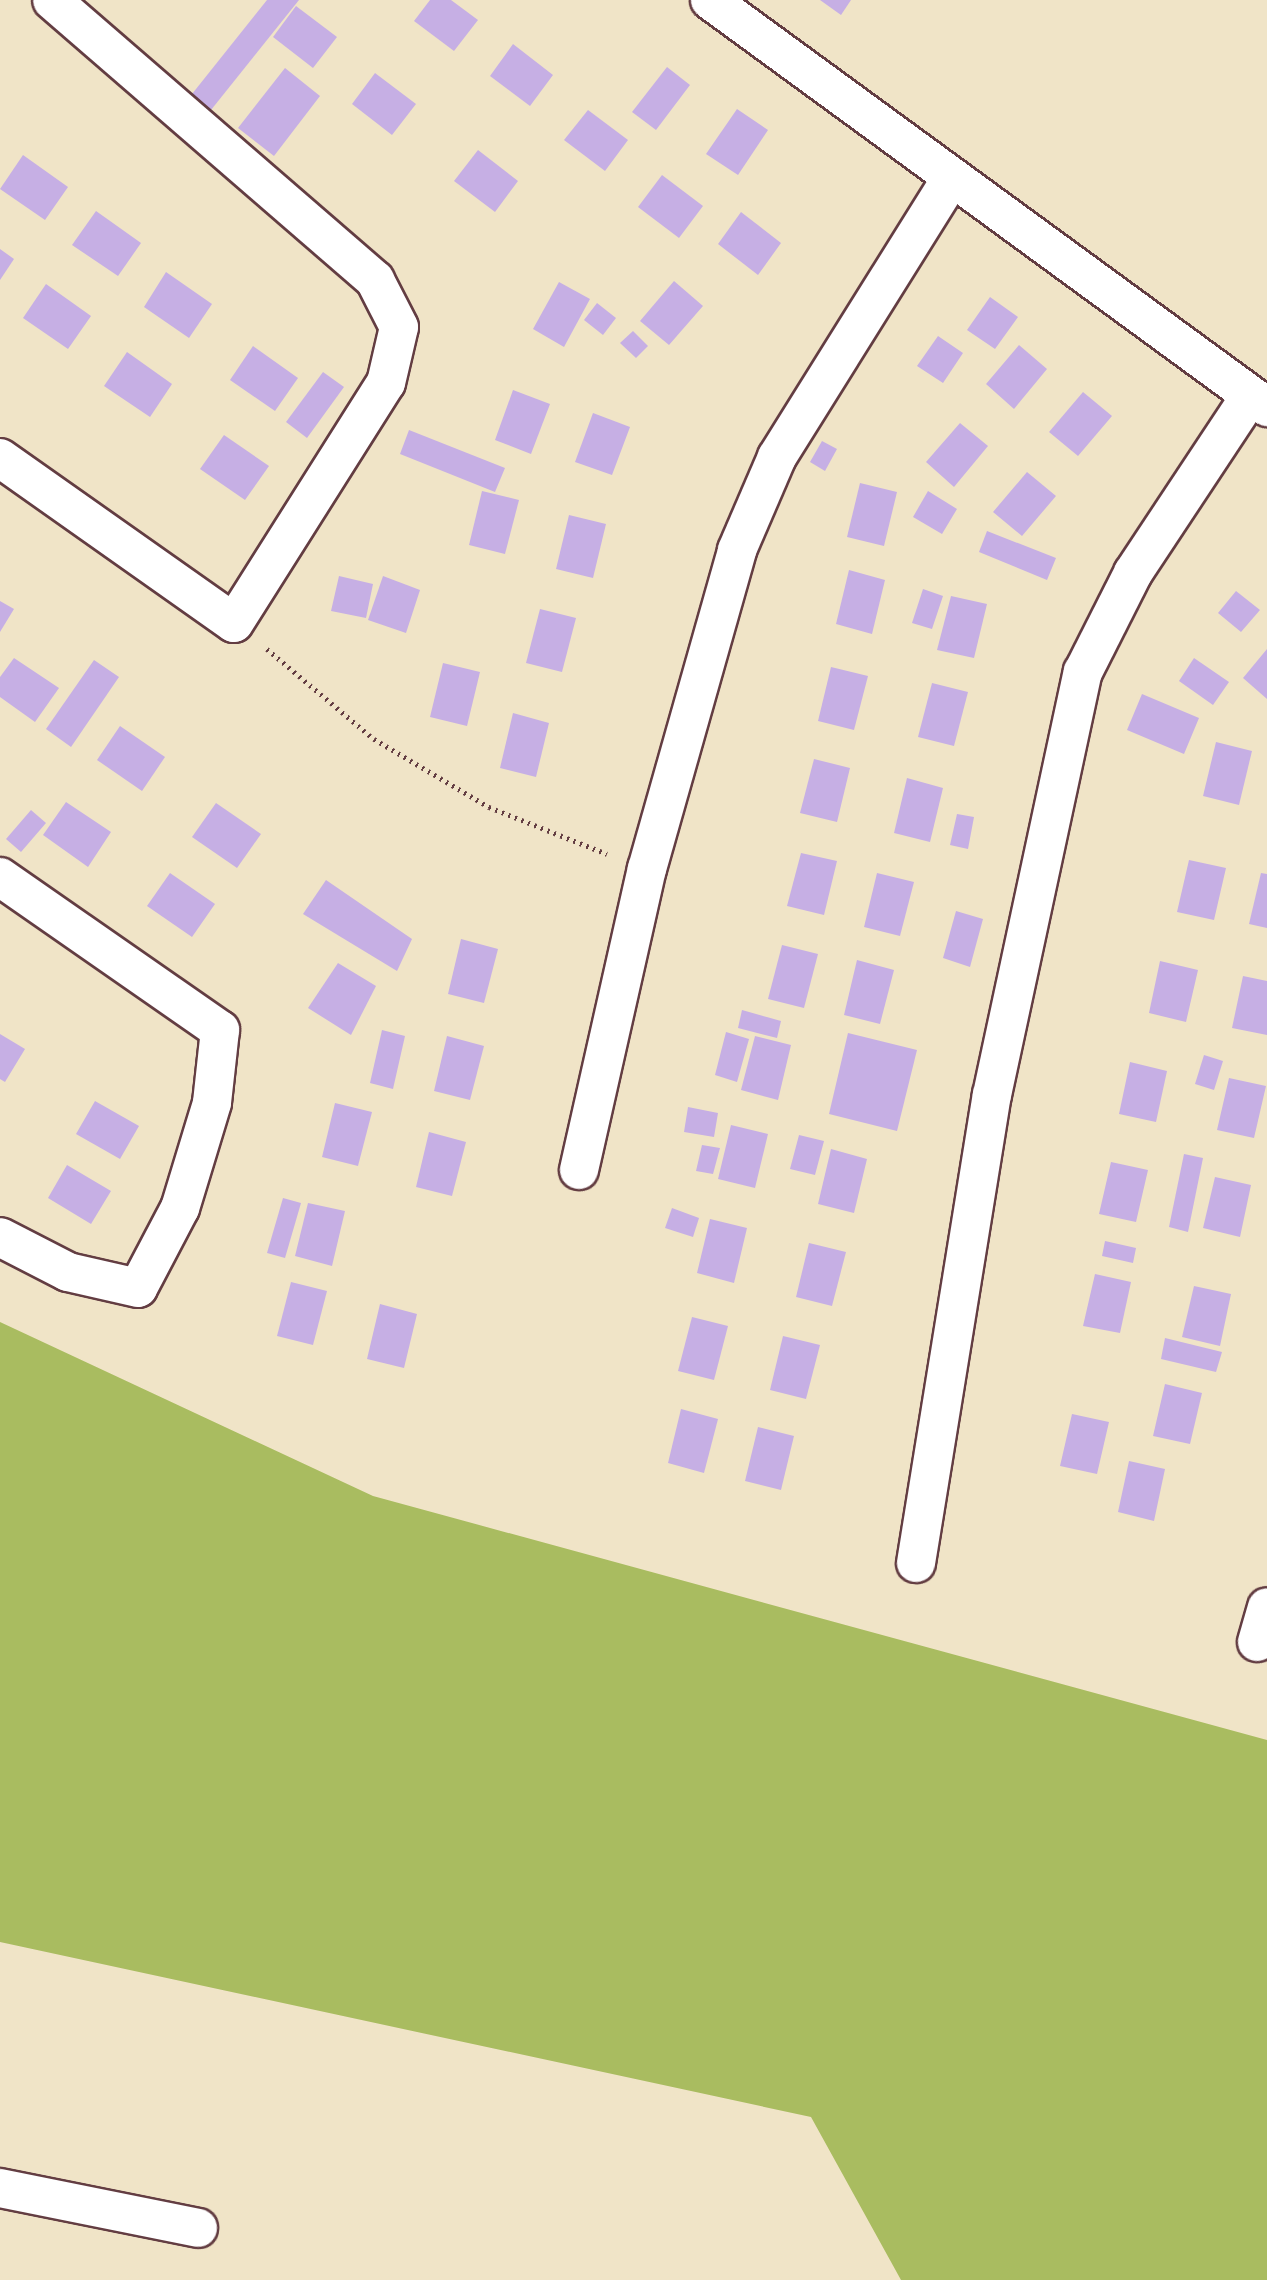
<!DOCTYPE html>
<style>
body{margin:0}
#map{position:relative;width:1267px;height:2280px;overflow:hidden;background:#f0e4c7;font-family:"Patrick Hand",sans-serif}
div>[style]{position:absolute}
.green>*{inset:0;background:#a9bc60}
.building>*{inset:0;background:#c6afe4}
.path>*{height:4.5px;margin-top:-2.25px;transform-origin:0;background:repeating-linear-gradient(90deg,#633d42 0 2px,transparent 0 7px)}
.roads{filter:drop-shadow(2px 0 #633d42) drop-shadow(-2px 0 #633d42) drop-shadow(0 2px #633d42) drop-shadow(0 -2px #633d42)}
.street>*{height:38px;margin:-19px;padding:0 19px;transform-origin:19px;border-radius:19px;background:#fff}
span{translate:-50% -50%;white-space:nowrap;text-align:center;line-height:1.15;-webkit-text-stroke:7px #fbf7ec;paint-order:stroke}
</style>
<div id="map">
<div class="green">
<i style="clip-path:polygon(0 1322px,373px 1496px,1267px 1740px,1267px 2280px,901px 2280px,811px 2117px,0 1942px)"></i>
</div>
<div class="building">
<i style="clip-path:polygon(267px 0,299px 0,211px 110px,192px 94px)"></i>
<i style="clip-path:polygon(430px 0,451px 0,478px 20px,454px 51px,414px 21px)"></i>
<i style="clip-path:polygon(820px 0,851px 0,841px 15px)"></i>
<i style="clip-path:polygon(296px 6px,337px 37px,313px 68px,273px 37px)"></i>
<i style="clip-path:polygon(513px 44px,553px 75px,530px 106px,490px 76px)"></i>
<i style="clip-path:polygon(667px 67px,690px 85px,656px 130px,632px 112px)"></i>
<i style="clip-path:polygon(285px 68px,320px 96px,274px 156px,238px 128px)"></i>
<i style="clip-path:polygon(375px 73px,416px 104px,392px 135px,352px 104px)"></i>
<i style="clip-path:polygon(737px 109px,768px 130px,738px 175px,706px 154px)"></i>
<i style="clip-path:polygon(588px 110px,628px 140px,605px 171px,564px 140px)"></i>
<i style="clip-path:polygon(478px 150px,518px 181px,495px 212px,454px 181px)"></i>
<i style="clip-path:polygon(23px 155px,68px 187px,45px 220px,0 189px)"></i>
<i style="clip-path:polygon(662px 175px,703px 206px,679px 238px,638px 207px)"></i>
<i style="clip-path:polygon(96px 211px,141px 243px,118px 276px,72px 245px)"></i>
<i style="clip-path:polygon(741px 212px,781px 243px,758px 275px,718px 244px)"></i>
<i style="clip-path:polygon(0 249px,14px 259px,0 280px)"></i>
<i style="clip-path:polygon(166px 272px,212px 304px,189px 338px,144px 307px)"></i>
<i style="clip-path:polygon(674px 281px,703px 306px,669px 345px,640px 321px)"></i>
<i style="clip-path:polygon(559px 282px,590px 299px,564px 347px,533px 329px)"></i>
<i style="clip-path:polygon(46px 284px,91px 316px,68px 349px,23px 318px)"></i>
<i style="clip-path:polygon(990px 297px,1018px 317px,995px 349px,967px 330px)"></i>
<i style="clip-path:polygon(597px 303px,616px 318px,603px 335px,584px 320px)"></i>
<i style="clip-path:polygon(633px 331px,648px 346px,636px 358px,620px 343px)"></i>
<i style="clip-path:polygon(938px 336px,963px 353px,943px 383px,917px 366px)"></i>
<i style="clip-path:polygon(1019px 345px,1047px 369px,1014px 409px,986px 384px)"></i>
<i style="clip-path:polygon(253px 346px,298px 378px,275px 411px,230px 380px)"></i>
<i style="clip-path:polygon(127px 352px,172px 384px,150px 417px,104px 386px)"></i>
<i style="clip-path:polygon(323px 372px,344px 387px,307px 438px,286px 422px)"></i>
<i style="clip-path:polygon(513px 390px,550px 404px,531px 454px,495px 440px)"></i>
<i style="clip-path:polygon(1083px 392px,1112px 416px,1078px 456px,1049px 432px)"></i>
<i style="clip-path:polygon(593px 413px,630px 427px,612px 475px,575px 462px)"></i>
<i style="clip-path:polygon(960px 423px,988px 446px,954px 487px,926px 462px)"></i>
<i style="clip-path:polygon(409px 430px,505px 468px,495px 492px,400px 454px)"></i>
<i style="clip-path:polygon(224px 435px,269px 466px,245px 500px,200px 469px)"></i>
<i style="clip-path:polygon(822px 441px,837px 449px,825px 471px,810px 462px)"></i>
<i style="clip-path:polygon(1027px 472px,1056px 496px,1022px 536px,993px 512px)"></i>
<i style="clip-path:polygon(860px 483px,897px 492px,884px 546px,847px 537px)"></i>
<i style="clip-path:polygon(482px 491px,519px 500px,505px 554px,469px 545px)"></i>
<i style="clip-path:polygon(928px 491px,957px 509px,942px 534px,913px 517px)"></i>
<i style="clip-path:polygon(569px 515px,606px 524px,593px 578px,556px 569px)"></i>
<i style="clip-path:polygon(987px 531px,1056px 558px,1047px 580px,979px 552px)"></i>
<i style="clip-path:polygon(849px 570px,885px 580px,872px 634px,836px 624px)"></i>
<i style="clip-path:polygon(339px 576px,373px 584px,366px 618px,331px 611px)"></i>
<i style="clip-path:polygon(383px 576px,420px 590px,406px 633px,368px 620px)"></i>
<i style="clip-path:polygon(923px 589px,943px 596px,932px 629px,912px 623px)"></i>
<i style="clip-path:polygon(1236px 591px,1260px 610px,1241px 632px,1218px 613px)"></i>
<i style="clip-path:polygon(951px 596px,987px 604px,974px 658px,937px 650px)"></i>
<i style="clip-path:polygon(0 601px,14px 609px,0 632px)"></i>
<i style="clip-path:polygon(540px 609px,576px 618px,562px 672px,526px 663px)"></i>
<i style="clip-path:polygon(1267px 649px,1267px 699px,1243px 678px)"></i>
<i style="clip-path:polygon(14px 658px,59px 688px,35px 722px,0 697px,0 677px)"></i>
<i style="clip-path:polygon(1194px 658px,1229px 682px,1213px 705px,1179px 681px)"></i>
<i style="clip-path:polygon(94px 660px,119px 677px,71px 747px,46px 729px)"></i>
<i style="clip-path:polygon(443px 663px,480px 672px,467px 726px,430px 717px)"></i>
<i style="clip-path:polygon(831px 667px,868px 676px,854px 730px,818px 721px)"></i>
<i style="clip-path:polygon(932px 683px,968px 692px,954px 746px,918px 737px)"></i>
<i style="clip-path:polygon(1142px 694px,1199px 718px,1184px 754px,1127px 730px)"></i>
<i style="clip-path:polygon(513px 713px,549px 723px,536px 777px,500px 768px)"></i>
<i style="clip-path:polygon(120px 726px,165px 757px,142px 791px,97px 760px)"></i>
<i style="clip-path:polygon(1216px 742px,1252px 751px,1239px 805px,1203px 796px)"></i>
<i style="clip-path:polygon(814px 759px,850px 768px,837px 822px,800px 813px)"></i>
<i style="clip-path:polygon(907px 778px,943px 788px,930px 842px,894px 833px)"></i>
<i style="clip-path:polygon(66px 802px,111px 832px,88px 867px,43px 835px)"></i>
<i style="clip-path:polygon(216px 803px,261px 834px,237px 868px,192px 837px)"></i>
<i style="clip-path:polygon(31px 810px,46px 823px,21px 852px,6px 839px)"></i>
<i style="clip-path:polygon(957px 814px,974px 817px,968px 849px,950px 845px)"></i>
<i style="clip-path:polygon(801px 853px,837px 861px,824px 915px,787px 906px)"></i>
<i style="clip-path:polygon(1189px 860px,1226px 868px,1214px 920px,1177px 912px)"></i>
<i style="clip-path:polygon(170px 873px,215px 904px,192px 937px,147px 906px)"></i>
<i style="clip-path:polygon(877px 873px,914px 882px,900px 936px,864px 927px)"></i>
<i style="clip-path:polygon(1261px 873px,1267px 874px,1267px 928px,1249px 924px)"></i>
<i style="clip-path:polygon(326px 880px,412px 939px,397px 971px,303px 914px)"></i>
<i style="clip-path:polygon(956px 911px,983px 919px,970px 967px,943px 958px)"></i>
<i style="clip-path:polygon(461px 939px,498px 949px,484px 1003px,448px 994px)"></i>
<i style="clip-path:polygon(782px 945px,818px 954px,804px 1008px,768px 999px)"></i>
<i style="clip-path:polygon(857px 960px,894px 970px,880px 1024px,844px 1015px)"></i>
<i style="clip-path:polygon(1160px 961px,1198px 970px,1186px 1022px,1149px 1013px)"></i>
<i style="clip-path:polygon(338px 963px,376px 986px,351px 1035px,308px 1008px)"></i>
<i style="clip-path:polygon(1243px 976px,1267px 981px,1267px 1035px,1232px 1028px)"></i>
<i style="clip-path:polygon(742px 1010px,781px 1021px,777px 1038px,738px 1028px)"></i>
<i style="clip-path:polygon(382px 1030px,405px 1036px,393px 1089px,370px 1083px)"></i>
<i style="clip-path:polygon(726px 1032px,749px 1039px,737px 1082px,715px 1075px)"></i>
<i style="clip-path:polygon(848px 1033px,917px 1050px,897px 1131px,829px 1114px)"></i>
<i style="clip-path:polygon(0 1034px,25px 1049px,5px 1082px,0 1079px)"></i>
<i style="clip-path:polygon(447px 1036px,484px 1046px,470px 1100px,434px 1091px)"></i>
<i style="clip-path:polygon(755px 1036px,791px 1045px,778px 1100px,741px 1090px)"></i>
<i style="clip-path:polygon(1204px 1055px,1223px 1061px,1214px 1090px,1195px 1084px)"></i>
<i style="clip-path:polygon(1130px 1062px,1167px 1071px,1156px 1122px,1119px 1114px)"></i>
<i style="clip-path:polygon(1229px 1078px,1266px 1086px,1254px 1138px,1217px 1130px)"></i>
<i style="clip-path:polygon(95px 1101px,139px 1126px,120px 1159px,76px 1134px)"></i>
<i style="clip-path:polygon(335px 1103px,372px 1112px,358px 1166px,322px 1157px)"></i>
<i style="clip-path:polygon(688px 1107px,718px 1113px,714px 1137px,684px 1132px)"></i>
<i style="clip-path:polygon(731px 1125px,768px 1134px,755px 1188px,718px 1179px)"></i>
<i style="clip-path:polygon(429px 1132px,466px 1142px,452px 1196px,416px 1187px)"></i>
<i style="clip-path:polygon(799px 1135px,824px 1141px,815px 1175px,790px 1169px)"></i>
<i style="clip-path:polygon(702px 1145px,720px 1148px,713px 1174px,696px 1171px)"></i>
<i style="clip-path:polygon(831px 1149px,867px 1159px,854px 1213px,818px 1204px)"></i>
<i style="clip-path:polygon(1184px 1154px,1203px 1158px,1188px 1232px,1169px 1227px)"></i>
<i style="clip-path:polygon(1111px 1162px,1148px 1170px,1136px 1222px,1099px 1214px)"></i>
<i style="clip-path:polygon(67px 1165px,111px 1191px,91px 1224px,48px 1198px)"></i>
<i style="clip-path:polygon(1215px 1177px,1251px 1185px,1240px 1237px,1203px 1228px)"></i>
<i style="clip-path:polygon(283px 1198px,301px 1203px,285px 1258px,267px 1253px)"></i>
<i style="clip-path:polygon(308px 1203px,345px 1211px,332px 1266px,295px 1256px)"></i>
<i style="clip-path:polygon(672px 1208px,699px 1218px,693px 1237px,665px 1228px)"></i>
<i style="clip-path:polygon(710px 1219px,747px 1228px,734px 1283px,697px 1273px)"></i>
<i style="clip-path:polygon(1105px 1241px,1136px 1248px,1133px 1263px,1102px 1256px)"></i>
<i style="clip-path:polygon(809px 1243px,846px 1252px,832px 1306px,796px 1297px)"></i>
<i style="clip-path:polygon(1095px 1274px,1131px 1282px,1120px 1333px,1083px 1326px)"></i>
<i style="clip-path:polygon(291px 1282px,327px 1291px,313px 1345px,277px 1336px)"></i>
<i style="clip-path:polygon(1194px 1286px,1231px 1294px,1220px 1346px,1182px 1337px)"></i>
<i style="clip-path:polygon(380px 1304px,417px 1314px,404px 1368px,367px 1359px)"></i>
<i style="clip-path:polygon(692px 1317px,728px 1326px,714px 1380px,678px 1371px)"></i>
<i style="clip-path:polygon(783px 1336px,820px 1345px,806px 1399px,770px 1390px)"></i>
<i style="clip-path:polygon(1165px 1338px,1222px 1352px,1216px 1372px,1161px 1359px)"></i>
<i style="clip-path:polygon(1165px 1384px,1202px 1393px,1190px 1444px,1153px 1436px)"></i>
<i style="clip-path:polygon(681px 1409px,718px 1419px,704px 1473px,668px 1463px)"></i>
<i style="clip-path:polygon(1072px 1414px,1109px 1422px,1097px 1474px,1060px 1466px)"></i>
<i style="clip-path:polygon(758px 1427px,794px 1436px,781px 1490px,745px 1481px)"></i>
<i style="clip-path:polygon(1129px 1461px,1165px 1469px,1154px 1521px,1118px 1512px)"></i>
</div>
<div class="path">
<i style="left:267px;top:649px;width:140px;rotate:40.1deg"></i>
<i style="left:374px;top:739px;width:134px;rotate:30.6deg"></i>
<i style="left:489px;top:807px;width:127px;rotate:21.7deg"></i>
</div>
<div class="roads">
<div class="street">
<i style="left:710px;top:0;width:690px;rotate:36.16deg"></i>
<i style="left:0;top:458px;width:286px;rotate:35.2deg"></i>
<i style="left:234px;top:623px;width:284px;rotate:-57.7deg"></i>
<i style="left:386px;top:383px;width:57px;rotate:-76.9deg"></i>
<i style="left:399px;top:327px;width:53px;rotate:-117.1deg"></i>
<i style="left:375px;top:280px;width:427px;rotate:-139.1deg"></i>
<i style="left:0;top:877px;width:268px;rotate:34.8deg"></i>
<i style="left:220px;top:1030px;width:73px;rotate:96.3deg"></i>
<i style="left:212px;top:1103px;width:110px;rotate:106.9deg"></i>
<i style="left:180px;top:1208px;width:90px;rotate:117.7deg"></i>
<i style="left:138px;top:1288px;width:72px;rotate:-167.1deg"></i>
<i style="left:68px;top:1272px;width:76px;rotate:-152.8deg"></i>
<i style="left:579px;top:1170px;width:309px;rotate:-77.3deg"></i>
<i style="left:647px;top:869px;width:331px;rotate:-74.2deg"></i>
<i style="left:737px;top:550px;width:101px;rotate:-66.7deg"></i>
<i style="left:777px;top:457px;width:328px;rotate:-58deg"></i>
<i style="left:916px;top:1563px;width:474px;rotate:-80.8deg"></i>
<i style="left:992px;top:1095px;width:433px;rotate:-77.9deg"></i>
<i style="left:1083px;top:672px;width:111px;rotate:-63.2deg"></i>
<i style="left:1133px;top:573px;width:212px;rotate:-56.5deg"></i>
<i style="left:1257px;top:1642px;width:36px;rotate:-74deg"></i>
<i style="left:0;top:2188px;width:202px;rotate:11.4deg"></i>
</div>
</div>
</div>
